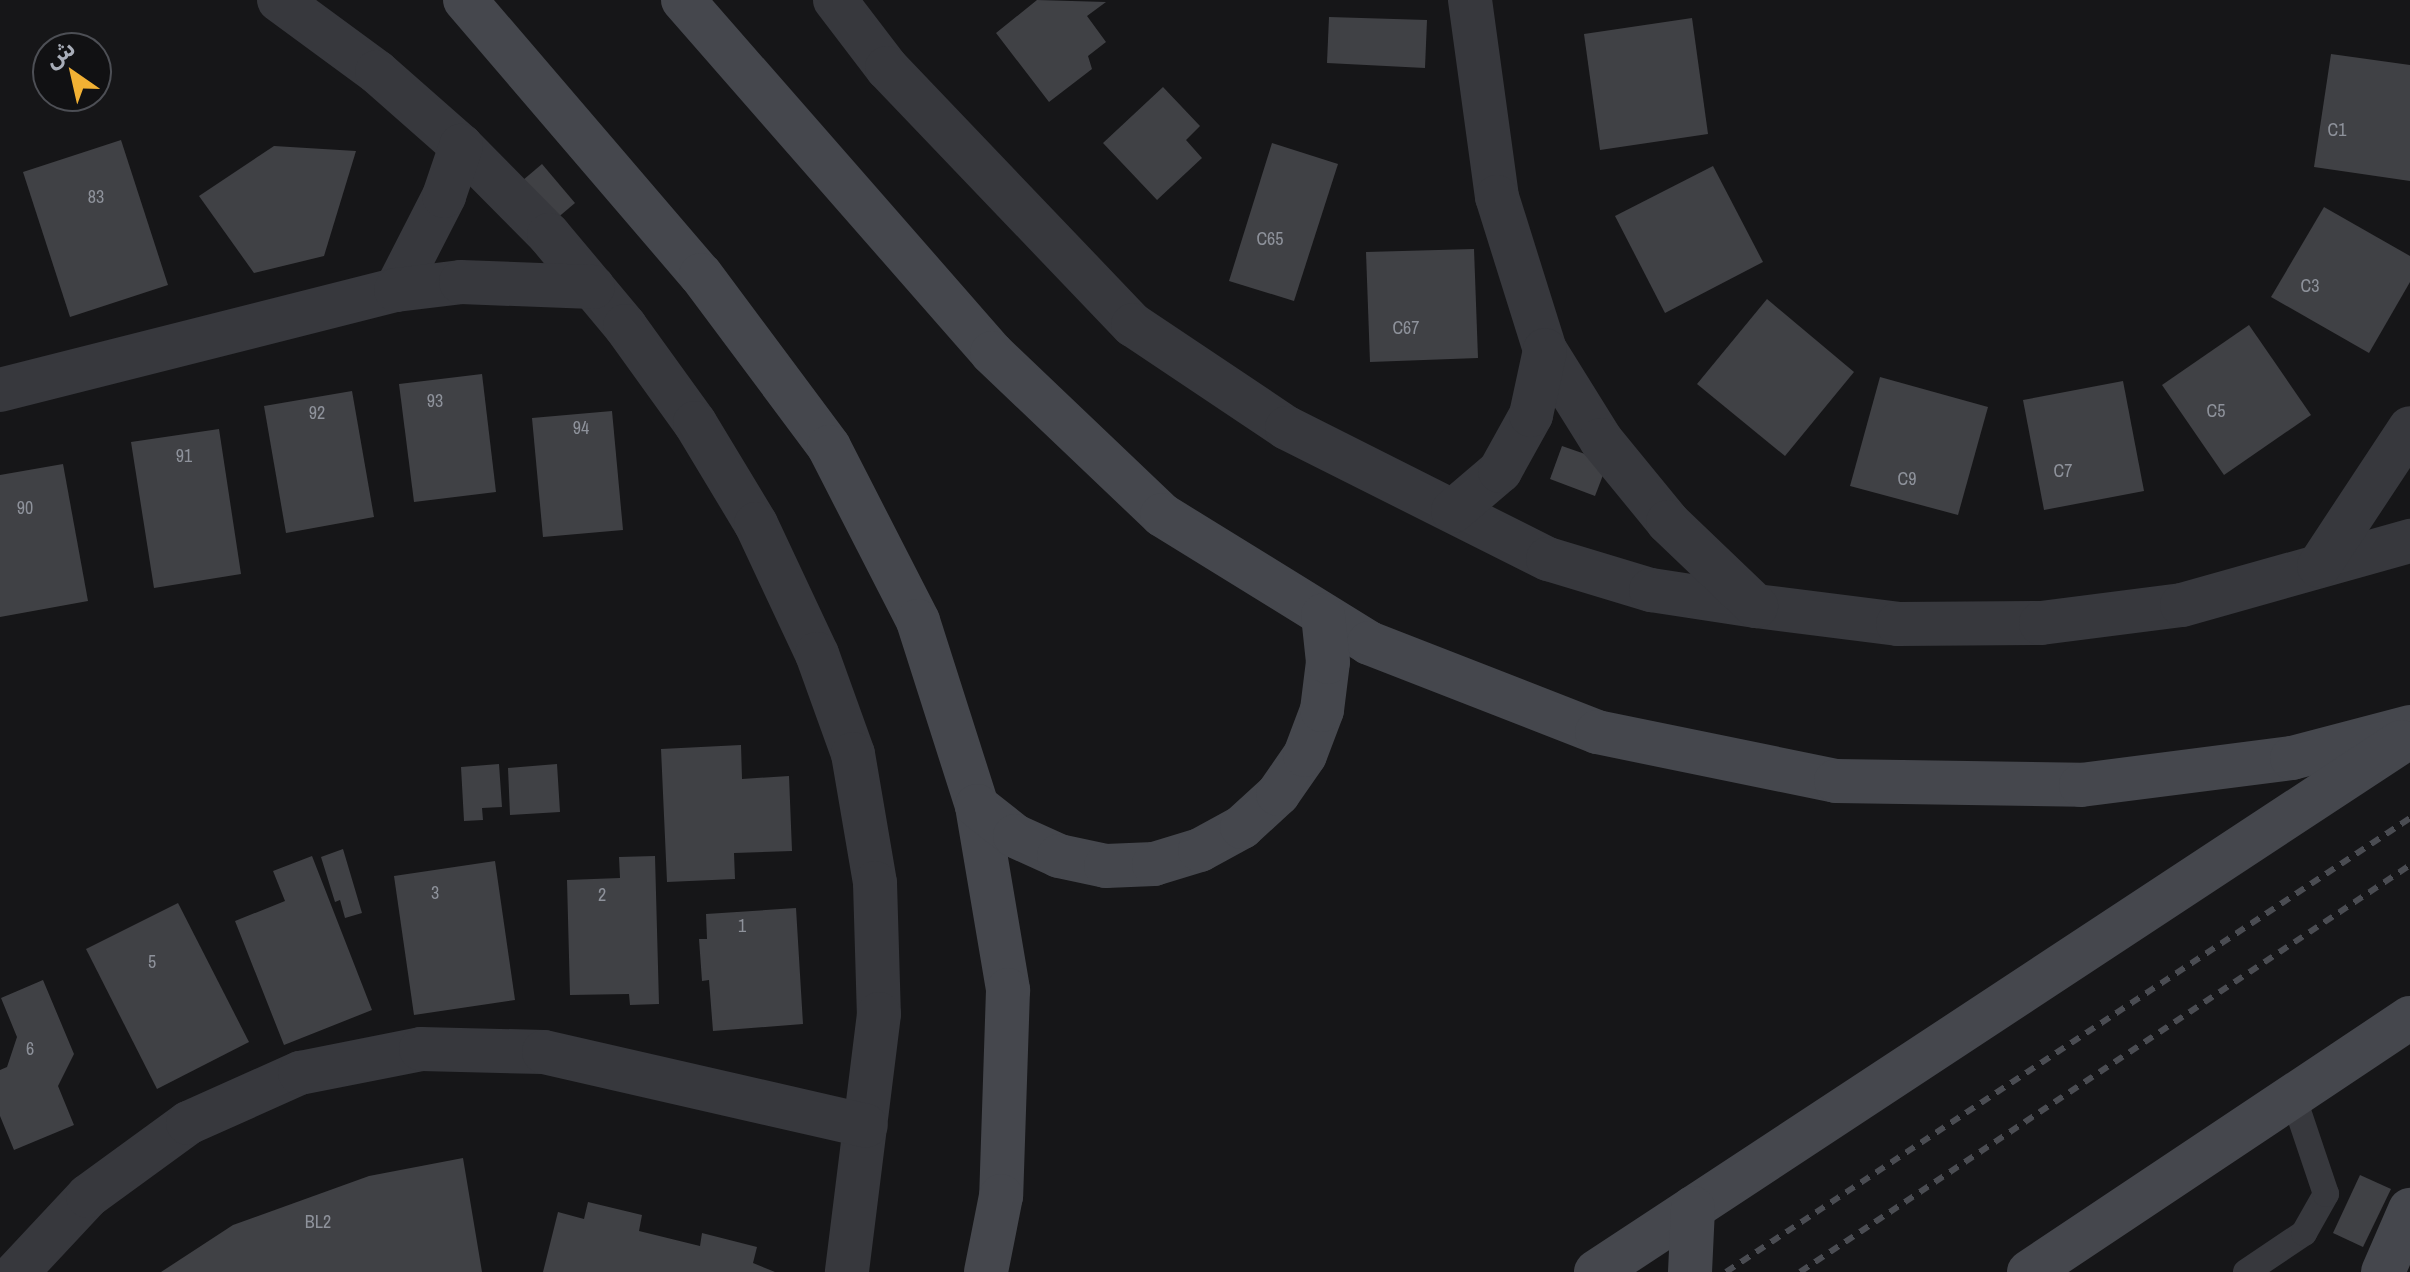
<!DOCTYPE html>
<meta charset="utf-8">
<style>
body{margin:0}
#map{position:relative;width:2410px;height:1272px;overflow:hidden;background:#161618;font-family:"Archivo Narrow","Noto Sans Arabic",sans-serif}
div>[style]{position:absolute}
.building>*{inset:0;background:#404145}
.lane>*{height:26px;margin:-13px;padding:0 13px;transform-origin:13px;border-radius:13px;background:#37383d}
.street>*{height:44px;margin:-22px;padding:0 22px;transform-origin:22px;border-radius:22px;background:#37383d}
.secondary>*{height:44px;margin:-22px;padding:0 22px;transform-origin:22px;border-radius:22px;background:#45474d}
.rail>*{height:6px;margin-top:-3px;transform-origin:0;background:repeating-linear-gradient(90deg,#4a4c52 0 10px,transparent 0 18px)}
span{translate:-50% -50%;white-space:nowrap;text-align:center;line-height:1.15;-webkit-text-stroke:8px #111113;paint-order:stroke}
.number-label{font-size:18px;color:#8e929b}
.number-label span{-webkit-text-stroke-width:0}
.north{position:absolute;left:32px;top:32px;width:80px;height:80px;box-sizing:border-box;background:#111113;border:2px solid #4d4f55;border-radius:50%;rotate:326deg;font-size:22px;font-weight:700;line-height:32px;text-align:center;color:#a8adb8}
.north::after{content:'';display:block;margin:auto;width:28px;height:36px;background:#f2b134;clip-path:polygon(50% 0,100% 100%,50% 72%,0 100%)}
</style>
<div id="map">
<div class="building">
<i style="clip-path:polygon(1037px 0,1106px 2px,1087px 16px,1106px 42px,1088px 56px,1092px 69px,1049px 102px,996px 33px)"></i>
<i style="clip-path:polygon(1329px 17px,1427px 20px,1425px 68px,1327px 63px)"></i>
<i style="clip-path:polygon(1692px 18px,1708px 134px,1600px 150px,1584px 34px)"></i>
<i style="clip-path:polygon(2331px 54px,2410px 65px,2410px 181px,2314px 167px)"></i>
<i style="clip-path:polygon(1163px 87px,1200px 126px,1186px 140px,1202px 158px,1157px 200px,1103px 143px)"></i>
<i style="clip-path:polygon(121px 140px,168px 285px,70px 317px,23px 172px)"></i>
<i style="clip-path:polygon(1272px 143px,1338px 164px,1294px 301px,1229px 281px)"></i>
<i style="clip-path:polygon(274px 146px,356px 151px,324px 256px,254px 273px,199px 196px)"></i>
<i style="clip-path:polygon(542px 164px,575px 203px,549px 225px,516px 186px)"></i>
<i style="clip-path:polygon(1713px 166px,1763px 262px,1665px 313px,1615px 216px)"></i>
<i style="clip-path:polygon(2324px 207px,2410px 256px,2410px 282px,2369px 353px,2271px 297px)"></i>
<i style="clip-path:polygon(1474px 249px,1478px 358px,1370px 362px,1366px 252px)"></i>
<i style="clip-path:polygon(1767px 299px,1854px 372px,1785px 456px,1697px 384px)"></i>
<i style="clip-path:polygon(2249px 325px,2311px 415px,2224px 475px,2162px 385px)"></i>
<i style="clip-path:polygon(482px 374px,496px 492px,414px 502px,399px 384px)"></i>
<i style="clip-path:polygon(1880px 377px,1988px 407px,1958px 515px,1850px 486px)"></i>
<i style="clip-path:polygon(2123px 381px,2144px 491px,2044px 510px,2023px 400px)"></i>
<i style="clip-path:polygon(352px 391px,374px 517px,286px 533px,264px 406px)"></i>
<i style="clip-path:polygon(612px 411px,623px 530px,543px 537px,532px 418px)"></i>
<i style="clip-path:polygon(219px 429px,241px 574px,154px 588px,131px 442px)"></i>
<i style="clip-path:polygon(1562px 446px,1608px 462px,1595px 496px,1550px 479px)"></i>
<i style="clip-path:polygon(63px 464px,88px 601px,0 617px,0 475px)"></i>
<i style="clip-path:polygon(741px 745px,742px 779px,789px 776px,792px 851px,734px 853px,735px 879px,667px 882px,661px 749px)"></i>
<i style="clip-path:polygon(499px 764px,502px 807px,482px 808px,483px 820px,464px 821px,461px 767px)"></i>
<i style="clip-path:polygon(557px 764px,560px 812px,510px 815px,508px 768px)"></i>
<i style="clip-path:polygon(343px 849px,362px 913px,345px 918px,340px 900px,335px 902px,321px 857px)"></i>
<i style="clip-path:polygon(312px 856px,372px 1010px,284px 1045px,235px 921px,285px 901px,273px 871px)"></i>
<i style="clip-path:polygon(655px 856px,659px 1004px,630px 1005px,629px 994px,570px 995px,567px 880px,620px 878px,619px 857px)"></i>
<i style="clip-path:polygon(495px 861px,515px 1000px,414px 1015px,394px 876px)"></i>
<i style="clip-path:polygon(178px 903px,249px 1042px,157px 1089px,86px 949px)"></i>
<i style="clip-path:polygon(796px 908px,803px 1024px,713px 1031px,709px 980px,702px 981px,699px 939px,707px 939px,706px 914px)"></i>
<i style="clip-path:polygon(43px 980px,74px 1054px,58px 1086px,74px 1125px,14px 1150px,0 1116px,0 1070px,7px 1067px,17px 1037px,1px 998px)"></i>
<i style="clip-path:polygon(463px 1158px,482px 1272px,161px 1272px,233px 1225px,369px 1176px)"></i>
<i style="clip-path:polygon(2360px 1175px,2391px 1189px,2363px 1247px,2333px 1233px)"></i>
<i style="clip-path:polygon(588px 1202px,642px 1215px,639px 1231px,700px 1246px,702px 1233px,757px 1247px,753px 1263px,775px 1272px,543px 1272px,558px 1212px,584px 1219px)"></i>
</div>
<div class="lane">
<i style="left:2246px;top:1272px;width:70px;rotate:-33.9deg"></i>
<i style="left:2304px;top:1233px;width:45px;rotate:-60.6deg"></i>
<i style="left:2326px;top:1194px;width:103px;rotate:-108.6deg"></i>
</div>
<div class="street">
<i style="left:279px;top:0;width:122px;rotate:36.3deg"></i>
<i style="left:377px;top:72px;width:112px;rotate:41.4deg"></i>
<i style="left:461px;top:146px;width:125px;rotate:45.3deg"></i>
<i style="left:549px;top:235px;width:119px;rotate:50.1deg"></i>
<i style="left:625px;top:326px;width:120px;rotate:54.2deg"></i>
<i style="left:695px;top:423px;width:118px;rotate:58.9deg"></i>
<i style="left:756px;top:524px;width:144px;rotate:64.9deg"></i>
<i style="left:817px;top:654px;width:106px;rotate:70.2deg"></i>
<i style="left:853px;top:754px;width:131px;rotate:80.3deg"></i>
<i style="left:875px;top:883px;width:131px;rotate:88.3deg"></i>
<i style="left:879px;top:1014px;width:260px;rotate:97.1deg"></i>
<i style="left:835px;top:0;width:86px;rotate:52.6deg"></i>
<i style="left:887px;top:68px;width:356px;rotate:46.3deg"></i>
<i style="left:1133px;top:325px;width:185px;rotate:33.8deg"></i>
<i style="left:1287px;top:428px;width:292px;rotate:26.7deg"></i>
<i style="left:1548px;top:559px;width:108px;rotate:16.8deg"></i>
<i style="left:1651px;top:590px;width:106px;rotate:8.7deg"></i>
<i style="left:1756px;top:606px;width:143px;rotate:7.2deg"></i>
<i style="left:1898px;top:624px;width:143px;rotate:-0.4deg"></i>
<i style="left:2041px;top:623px;width:142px;rotate:-7.3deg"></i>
<i style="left:2182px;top:605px;width:237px;rotate:-15.7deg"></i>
<i style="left:1470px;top:0;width:199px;rotate:82.2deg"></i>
<i style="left:1497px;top:197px;width:160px;rotate:72.6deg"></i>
<i style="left:1545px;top:350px;width:106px;rotate:58.1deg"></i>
<i style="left:1601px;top:440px;width:106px;rotate:50.7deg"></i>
<i style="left:1668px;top:522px;width:122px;rotate:43.7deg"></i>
<i style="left:396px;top:290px;width:106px;rotate:-62.9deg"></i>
<i style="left:444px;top:196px;width:53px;rotate:-71.2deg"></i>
<i style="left:0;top:390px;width:408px;rotate:-14.2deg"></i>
<i style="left:396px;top:290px;width:65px;rotate:-7deg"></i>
<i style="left:461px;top:282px;width:132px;rotate:2.2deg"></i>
<i style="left:1453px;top:511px;width:62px;rotate:-40.4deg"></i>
<i style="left:1500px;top:471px;width:64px;rotate:-61deg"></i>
<i style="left:1531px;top:415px;width:66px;rotate:-77.8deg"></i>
<i style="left:2319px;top:566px;width:165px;rotate:-56.6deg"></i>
<i style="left:17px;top:1272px;width:104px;rotate:-46.9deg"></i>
<i style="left:88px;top:1196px;width:124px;rotate:-36.1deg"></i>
<i style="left:188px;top:1123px;width:123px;rotate:-24.1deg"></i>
<i style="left:300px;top:1073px;width:123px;rotate:-11.2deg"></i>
<i style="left:421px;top:1049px;width:123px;rotate:1.4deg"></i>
<i style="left:544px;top:1052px;width:330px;rotate:12.9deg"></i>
</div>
<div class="secondary">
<i style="left:465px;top:0;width:362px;rotate:49.4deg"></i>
<i style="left:701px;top:275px;width:214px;rotate:53.3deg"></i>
<i style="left:829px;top:447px;width:195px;rotate:62.9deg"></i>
<i style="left:918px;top:621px;width:194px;rotate:72.3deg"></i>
<i style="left:977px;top:806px;width:187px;rotate:80.4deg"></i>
<i style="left:1008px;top:990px;width:206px;rotate:91.9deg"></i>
<i style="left:1001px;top:1196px;width:77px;rotate:101.2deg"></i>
<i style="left:683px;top:0;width:469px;rotate:48.8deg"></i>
<i style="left:992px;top:353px;width:235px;rotate:43.6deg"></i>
<i style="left:1162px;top:515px;width:243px;rotate:31.7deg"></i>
<i style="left:1369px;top:643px;width:245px;rotate:21.3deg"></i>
<i style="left:1597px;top:732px;width:244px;rotate:11.6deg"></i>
<i style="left:1836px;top:781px;width:245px;rotate:0.9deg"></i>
<i style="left:2081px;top:785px;width:213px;rotate:-7.3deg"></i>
<i style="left:2292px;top:758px;width:122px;rotate:-14.7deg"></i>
<i style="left:977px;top:806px;width:48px;rotate:38.3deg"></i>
<i style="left:1015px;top:836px;width:48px;rotate:24.4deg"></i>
<i style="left:1059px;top:856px;width:48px;rotate:12deg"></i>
<i style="left:1106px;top:866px;width:48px;rotate:-2.4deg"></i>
<i style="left:1154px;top:864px;width:48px;rotate:-16.9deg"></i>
<i style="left:1200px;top:850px;width:48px;rotate:-28.7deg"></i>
<i style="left:1242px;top:827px;width:49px;rotate:-42.5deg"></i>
<i style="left:1278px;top:794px;width:47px;rotate:-55.3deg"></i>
<i style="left:1305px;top:755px;width:48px;rotate:-69.3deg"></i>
<i style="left:1322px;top:710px;width:48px;rotate:-82.9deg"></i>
<i style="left:1328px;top:662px;width:47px;rotate:-96.1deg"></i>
<i style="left:1596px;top:1272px;width:964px;rotate:-33.36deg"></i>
<i style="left:1690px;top:1272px;width:64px;rotate:-87.3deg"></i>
<i style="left:2029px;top:1272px;width:458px;rotate:-33.7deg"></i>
<i style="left:2383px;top:1272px;width:68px;rotate:-66.5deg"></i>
</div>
<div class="rail">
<i style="left:1726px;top:1272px;width:821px;rotate:-33.57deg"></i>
<i style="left:1800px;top:1272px;width:733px;rotate:-33.71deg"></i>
</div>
<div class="number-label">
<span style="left:2337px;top:130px">C1</span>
<span style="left:96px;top:197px">83</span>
<span style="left:1270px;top:239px">C65</span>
<span style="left:2310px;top:286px">C3</span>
<span style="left:1406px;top:328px">C67</span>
<span style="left:435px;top:401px">93</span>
<span style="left:2216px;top:411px">C5</span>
<span style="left:317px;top:413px">92</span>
<span style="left:581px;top:428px">94</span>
<span style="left:184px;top:456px">91</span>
<span style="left:2063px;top:471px">C7</span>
<span style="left:1907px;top:479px">C9</span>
<span style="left:25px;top:508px">90</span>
<span style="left:435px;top:893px">3</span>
<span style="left:602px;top:895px">2</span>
<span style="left:742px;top:926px">1</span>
<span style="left:152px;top:962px">5</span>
<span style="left:30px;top:1049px">6</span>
<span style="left:318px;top:1222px">BL2</span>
</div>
<div class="north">ش</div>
</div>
